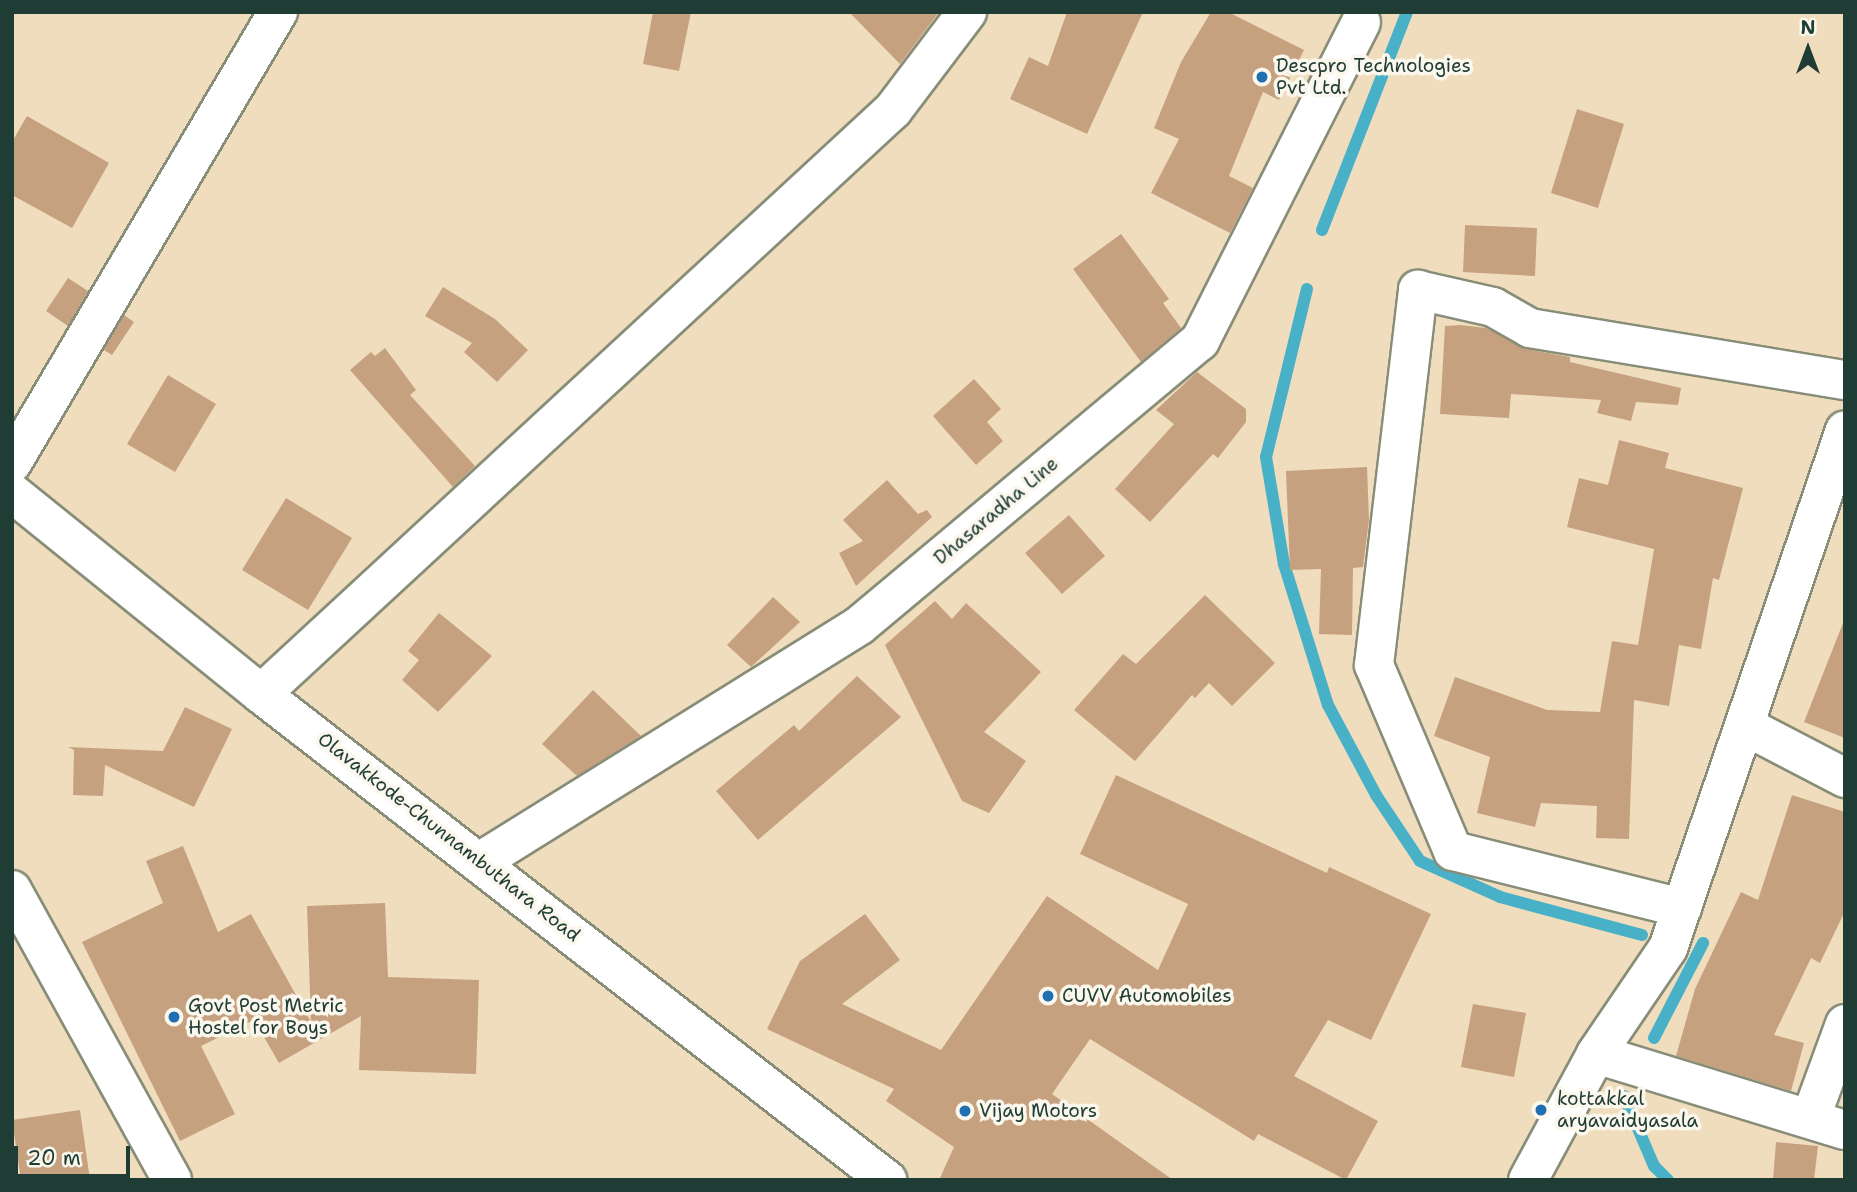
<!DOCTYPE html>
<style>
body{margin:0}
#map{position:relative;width:1857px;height:1192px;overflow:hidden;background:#f0ddbd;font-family:"Shantell Sans",sans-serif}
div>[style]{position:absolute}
.stream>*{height:12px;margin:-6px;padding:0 6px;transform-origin:6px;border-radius:6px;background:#48b0c7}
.building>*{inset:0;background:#c6a180}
.roads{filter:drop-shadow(2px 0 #888d78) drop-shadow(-2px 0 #888d78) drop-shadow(0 2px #888d78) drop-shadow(0 -2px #888d78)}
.street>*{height:38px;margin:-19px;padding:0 19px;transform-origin:19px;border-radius:19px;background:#fff}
.secondary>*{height:38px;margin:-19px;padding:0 19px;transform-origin:19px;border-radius:19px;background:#fff}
.primary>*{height:38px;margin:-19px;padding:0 19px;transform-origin:19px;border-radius:19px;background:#fff}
.dots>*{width:19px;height:19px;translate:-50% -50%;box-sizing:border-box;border:4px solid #fbf7ec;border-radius:50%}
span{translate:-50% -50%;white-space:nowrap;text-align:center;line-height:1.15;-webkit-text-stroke:7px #fbf7ec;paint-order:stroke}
.poi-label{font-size:19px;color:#1f3d34}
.left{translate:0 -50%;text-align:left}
.street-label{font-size:19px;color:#1f3d34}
.frame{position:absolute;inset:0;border:14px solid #1f3d34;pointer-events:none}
.north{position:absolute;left:1773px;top:14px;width:70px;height:70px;-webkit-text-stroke:5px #fbf7ec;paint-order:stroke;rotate:0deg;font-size:19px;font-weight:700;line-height:28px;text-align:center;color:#1f3d34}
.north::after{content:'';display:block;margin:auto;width:24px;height:32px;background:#1f3d34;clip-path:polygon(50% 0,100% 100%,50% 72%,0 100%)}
.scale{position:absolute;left:14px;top:1146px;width:116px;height:32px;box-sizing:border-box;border:4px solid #1f3d34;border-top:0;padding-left:9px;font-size:21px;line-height:24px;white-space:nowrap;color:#1f3d34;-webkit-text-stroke:5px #fbf7ec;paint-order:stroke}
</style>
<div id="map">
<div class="stream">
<i style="left:1322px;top:230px;width:234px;rotate:-68.7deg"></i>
<i style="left:1307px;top:289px;width:173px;rotate:103.7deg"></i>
<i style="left:1266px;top:457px;width:109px;rotate:80.5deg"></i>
<i style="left:1284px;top:564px;width:148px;rotate:72.7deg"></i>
<i style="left:1328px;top:705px;width:102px;rotate:61.9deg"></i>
<i style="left:1376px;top:795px;width:79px;rotate:56.3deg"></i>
<i style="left:1420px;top:861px;width:88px;rotate:24.2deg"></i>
<i style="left:1500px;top:897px;width:147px;rotate:15deg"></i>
<i style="left:1654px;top:1038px;width:107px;rotate:-62.7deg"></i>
<i style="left:1624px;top:1096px;width:76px;rotate:66.8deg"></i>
<i style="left:1654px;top:1166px;width:20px;rotate:45deg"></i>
</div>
<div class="building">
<i style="clip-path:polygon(653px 12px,691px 12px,679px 71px,643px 64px)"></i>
<i style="clip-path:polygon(849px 12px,939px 12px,900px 64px)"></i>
<i style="clip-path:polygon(1067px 12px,1143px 12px,1087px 134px,1010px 99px,1029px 57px,1048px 66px)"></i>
<i style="clip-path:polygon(1211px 12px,1228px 12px,1304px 50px,1279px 100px,1263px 92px,1229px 176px,1253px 188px,1230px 233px,1151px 193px,1179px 139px,1154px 128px,1181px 62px)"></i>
<i style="clip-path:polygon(1577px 109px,1624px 124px,1598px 208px,1551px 193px)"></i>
<i style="clip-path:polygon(27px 116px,109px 163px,72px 228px,12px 195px,12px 142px)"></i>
<i style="clip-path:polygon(1465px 225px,1537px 228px,1535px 276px,1463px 272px)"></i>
<i style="clip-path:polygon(1121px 234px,1169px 299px,1163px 303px,1181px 328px,1141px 362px,1073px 269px)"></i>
<i style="clip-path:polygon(68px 278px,88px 291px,68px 326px,46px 311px)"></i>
<i style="clip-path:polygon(443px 287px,495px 319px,528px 350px,497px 382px,464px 352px,472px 343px,425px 316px)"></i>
<i style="clip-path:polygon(124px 315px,134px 322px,112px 355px,104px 350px)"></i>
<i style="clip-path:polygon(1460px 325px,1486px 328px,1526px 349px,1570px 357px,1570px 362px,1681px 388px,1678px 405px,1636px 402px,1631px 421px,1597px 413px,1601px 400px,1511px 394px,1509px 418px,1440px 414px,1445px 326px)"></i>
<i style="clip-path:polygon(385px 348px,416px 390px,410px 395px,475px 466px,453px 487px,350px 370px,371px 352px,375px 356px)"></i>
<i style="clip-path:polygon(1197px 372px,1246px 409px,1246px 422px,1218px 458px,1213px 454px,1150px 522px,1115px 489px,1174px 424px,1156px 410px)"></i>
<i style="clip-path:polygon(168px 375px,216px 404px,175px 472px,127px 444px)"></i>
<i style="clip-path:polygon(974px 379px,1001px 409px,987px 422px,1003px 441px,976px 465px,933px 416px)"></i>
<i style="clip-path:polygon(1619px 440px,1669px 453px,1665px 468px,1743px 488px,1719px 580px,1713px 578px,1701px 649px,1679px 645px,1669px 706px,1634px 700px,1629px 839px,1596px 838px,1597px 806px,1541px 803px,1535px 827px,1477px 813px,1490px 757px,1434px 736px,1455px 677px,1547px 710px,1600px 712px,1612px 641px,1638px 645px,1654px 549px,1567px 527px,1579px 478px,1608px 485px)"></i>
<i style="clip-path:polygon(1367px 467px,1369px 520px,1363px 567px,1353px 568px,1352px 635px,1319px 634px,1321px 569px,1290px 570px,1286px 471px)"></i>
<i style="clip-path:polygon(887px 480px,918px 514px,927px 510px,932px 517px,856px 586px,839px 553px,863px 541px,843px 520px)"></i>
<i style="clip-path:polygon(286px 498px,352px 538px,308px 610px,242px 570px)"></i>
<i style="clip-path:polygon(1069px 515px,1105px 556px,1062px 594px,1025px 553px)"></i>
<i style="clip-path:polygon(1205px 595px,1275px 663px,1232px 706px,1209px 683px,1195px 698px,1192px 695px,1135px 761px,1074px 710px,1123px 654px,1136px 664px)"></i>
<i style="clip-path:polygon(773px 597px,800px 622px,751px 667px,727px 645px)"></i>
<i style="clip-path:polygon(935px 601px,952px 619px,966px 603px,1041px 672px,984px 732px,1026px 761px,989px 813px,962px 801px,885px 645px)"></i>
<i style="clip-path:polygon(439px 613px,492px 656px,438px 712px,402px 680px,419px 660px,408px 651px)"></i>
<i style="clip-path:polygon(1843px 623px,1845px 623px,1845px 738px,1804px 722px)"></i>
<i style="clip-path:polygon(857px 676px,901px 717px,758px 840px,716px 791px,794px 725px,799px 731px)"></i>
<i style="clip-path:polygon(593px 690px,641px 736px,577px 776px,542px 744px)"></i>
<i style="clip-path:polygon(185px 707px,232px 729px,194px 807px,105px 765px,103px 796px,73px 795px,74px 750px,68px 747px,163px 751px)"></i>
<i style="clip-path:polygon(1116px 775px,1327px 873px,1329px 867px,1431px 914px,1371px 1040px,1328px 1020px,1294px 1076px,1378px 1121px,1346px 1180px,1258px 1134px,1254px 1141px,1090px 1039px,1052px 1094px,1173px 1180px,939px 1180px,954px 1147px,886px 1101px,894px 1089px,767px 1029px,800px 961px,865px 914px,900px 960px,842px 1004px,941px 1050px,1047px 896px,1158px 970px,1188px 904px,1080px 854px)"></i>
<i style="clip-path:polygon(1792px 795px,1845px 812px,1845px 911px,1820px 963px,1811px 958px,1774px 1035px,1804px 1043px,1791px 1091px,1676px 1056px,1695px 989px,1741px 892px,1758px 900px)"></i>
<i style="clip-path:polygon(183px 846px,218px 932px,251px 914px,311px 1022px,307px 906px,385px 903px,388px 977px,479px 980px,476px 1074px,359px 1070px,361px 1016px,279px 1063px,254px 1020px,201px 1046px,235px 1114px,180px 1141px,82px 942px,163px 903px,146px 861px)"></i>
<i style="clip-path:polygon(1473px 1004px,1526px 1013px,1514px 1077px,1461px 1067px)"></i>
<i style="clip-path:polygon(80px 1110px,90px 1180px,21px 1180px,12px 1120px)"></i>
<i style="clip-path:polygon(1776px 1142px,1818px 1146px,1814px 1180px,1773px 1180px)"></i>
</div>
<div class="roads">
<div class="street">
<i style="left:12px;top:463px;width:524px;rotate:-59.47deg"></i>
<i style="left:261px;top:694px;width:861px;rotate:-42.74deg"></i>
<i style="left:893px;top:110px;width:123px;rotate:-52.9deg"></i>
<i style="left:1745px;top:726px;width:113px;rotate:27.5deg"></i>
<i style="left:481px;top:861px;width:446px;rotate:-31.9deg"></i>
<i style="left:860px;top:625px;width:443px;rotate:-39.9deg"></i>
<i style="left:1200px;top:341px;width:357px;rotate:-63.2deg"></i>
<i style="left:12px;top:890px;width:331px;rotate:61.1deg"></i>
<i style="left:1682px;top:908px;width:236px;rotate:-166deg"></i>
<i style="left:1453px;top:851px;width:202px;rotate:-113deg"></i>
<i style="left:1374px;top:665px;width:378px;rotate:-83.3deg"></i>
<i style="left:1418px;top:290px;width:77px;rotate:12.8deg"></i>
<i style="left:1493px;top:307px;width:43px;rotate:29.6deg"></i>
<i style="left:1530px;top:328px;width:319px;rotate:9.4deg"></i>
<i style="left:1596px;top:1054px;width:260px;rotate:17deg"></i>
<i style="left:1811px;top:1117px;width:99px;rotate:-69.9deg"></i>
</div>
<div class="secondary">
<i style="left:1528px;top:1180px;width:143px;rotate:-61.6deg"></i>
<i style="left:1596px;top:1054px;width:128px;rotate:-55.8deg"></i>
<i style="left:1668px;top:948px;width:547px;rotate:-71.13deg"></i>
</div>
<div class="primary">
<i style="left:12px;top:493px;width:320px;rotate:38.9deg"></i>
<i style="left:261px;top:694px;width:793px;rotate:37.82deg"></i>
</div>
</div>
<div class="dots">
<i style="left:1262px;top:77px;background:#1f6fb2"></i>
<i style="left:1048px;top:996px;background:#1f6fb2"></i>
<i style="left:174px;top:1017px;background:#1f6fb2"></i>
<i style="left:1541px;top:1110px;background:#1f6fb2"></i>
<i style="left:965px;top:1111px;background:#1f6fb2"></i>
</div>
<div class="poi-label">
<span class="left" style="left:1276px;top:77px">Descpro Technologies<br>Pvt Ltd.</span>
<span class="left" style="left:1062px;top:996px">CUVV Automobiles</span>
<span class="left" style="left:188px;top:1017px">Govt Post Metric<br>Hostel for Boys</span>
<span class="left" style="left:1557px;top:1110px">kottakkal<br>aryavaidyasala</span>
<span class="left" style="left:979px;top:1111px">Vijay Motors</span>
</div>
<div class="street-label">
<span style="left:996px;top:511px;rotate:-40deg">Dhasaradha Line</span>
<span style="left:449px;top:837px;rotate:38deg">Olavakkode-Chunnambuthara Road</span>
</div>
<div class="frame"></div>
<div class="north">N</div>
<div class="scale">20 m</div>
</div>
